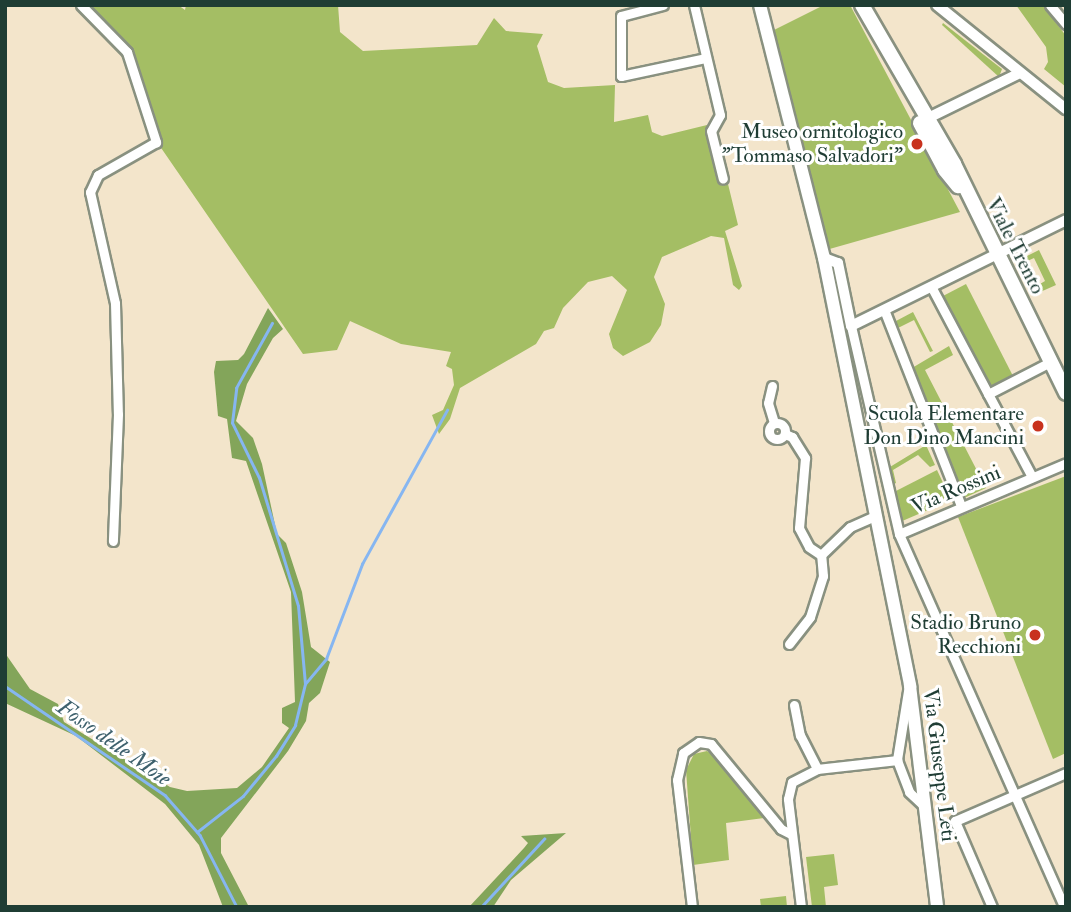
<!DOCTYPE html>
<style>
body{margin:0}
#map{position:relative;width:1071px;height:912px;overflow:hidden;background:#f3e5cb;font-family:"IM FELL Double Pica",serif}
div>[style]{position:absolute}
.green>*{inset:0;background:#a4be64}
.forest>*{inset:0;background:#83a55a}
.stream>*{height:2.5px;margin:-1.25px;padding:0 1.25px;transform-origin:1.25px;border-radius:1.25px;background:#86b6f1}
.roads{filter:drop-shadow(2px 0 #899180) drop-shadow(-2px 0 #899180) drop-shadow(0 2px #899180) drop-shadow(0 -2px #899180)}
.minor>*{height:9px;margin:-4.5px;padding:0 4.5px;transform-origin:4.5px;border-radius:4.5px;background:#fff}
.minor>.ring{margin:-4.5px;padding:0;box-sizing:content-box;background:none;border:9px solid #fff;border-radius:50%}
.tertiary>*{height:10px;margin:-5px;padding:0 5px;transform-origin:5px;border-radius:5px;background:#fff}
.secondary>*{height:12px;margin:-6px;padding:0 6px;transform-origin:6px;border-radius:6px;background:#fff}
.primary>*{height:14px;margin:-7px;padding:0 7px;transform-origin:7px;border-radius:7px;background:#fff}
.dots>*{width:19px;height:19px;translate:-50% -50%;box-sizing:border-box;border:4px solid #fff;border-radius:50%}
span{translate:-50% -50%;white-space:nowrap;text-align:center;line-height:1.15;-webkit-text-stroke:6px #fff;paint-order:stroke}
.poi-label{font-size:21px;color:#1f3d34}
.right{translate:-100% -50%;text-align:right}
.street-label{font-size:21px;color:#1f3d34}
.water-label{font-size:23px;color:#3e616d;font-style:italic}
.frame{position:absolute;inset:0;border:7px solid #1f3d34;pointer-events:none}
</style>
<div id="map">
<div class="green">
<i style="clip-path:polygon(83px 5px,178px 5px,185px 10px,186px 5px,338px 5px,340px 32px,363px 51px,477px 45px,494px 18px,506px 31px,543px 34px,537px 46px,548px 82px,564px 88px,615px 85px,614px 122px,648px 115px,652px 132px,662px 136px,707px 125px,715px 169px,722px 184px,728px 184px,738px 225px,725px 231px,742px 286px,739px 290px,733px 285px,724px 238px,711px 236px,662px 257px,654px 277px,665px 304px,661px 325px,650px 342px,623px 356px,613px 348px,609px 334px,627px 290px,612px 276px,588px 282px,563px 308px,554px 328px,544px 331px,536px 344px,460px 388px,450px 419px,439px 434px,432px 415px,443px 410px,454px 385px,452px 369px,446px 366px,451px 352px,401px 344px,350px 321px,337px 350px,303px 354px,157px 142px,138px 67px,129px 51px)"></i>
<i style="clip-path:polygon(824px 5px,850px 5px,960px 212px,826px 250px,772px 31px)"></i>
<i style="clip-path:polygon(1016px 5px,1043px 5px,1066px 36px,1066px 87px,1044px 69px,1048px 62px,1046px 47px)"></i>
<i style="clip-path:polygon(943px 23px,1002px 69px,999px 77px,942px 25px)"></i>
<i style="clip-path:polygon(1039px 250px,1056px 285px,1038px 293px,1035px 287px,1045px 281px,1034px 258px,1023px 263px,1021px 259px)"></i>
<i style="clip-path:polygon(966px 284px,1014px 378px,991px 390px,943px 296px)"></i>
<i style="clip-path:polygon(913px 312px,933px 351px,930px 352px,914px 320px,896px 329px,896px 321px)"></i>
<i style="clip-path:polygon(949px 346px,953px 355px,925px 370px,986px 488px,964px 498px,934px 437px,912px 368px)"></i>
<i style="clip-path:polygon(926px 445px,935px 465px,930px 467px,918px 455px,893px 470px,896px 483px,890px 486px,885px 470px)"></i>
<i style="clip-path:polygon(937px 470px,951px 500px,900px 522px,892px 493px)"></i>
<i style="clip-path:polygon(1066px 476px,1066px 753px,1053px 759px,958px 517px)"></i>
<i style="clip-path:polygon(707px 751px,720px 759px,764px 818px,726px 823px,729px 860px,693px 865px,686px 770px,694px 754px)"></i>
<i style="clip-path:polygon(834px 854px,838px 885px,824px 887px,826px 907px,812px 907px,806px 857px)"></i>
<i style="clip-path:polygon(786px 896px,787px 907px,761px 907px,760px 899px)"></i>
</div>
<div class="forest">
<i style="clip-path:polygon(268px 308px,283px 329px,273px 338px,247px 384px,236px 421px,253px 438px,262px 464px,277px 534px,286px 543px,302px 592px,311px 647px,330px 662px,320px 693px,309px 703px,306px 721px,288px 751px,221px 838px,221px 853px,249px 907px,223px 907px,199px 845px,165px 804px,76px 736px,5px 703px,5px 653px,30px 689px,58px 704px,64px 722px,170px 787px,187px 791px,237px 788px,262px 767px,289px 728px,282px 723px,282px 708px,295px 702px,291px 592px,246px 461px,232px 458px,227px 419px,218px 416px,214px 372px,216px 361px,238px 360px,244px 354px)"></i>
<i style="clip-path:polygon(566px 833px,511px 880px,493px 907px,469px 907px,524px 848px,528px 843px,521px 836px)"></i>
</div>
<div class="stream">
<i style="left:305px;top:684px;width:33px;rotate:-50deg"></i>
<i style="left:326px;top:659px;width:102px;rotate:-69.2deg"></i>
<i style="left:362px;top:564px;width:176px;rotate:-61.1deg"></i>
<i style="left:5px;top:686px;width:194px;rotate:34.3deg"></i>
<i style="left:165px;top:795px;width:53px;rotate:48.8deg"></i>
<i style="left:200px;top:835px;width:81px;rotate:62.8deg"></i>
<i style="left:197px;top:832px;width:58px;rotate:-38deg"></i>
<i style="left:243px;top:796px;width:52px;rotate:-50.5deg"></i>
<i style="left:276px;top:756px;width:36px;rotate:-58deg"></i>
<i style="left:295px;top:725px;width:42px;rotate:-76.3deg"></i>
<i style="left:305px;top:684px;width:78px;rotate:-95.1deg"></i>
<i style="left:298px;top:606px;width:134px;rotate:-106.9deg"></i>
<i style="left:259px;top:478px;width:61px;rotate:-116.1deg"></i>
<i style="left:232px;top:423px;width:35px;rotate:-83deg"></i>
<i style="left:236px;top:388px;width:74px;rotate:-61deg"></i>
<i style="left:481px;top:907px;width:93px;rotate:-47.2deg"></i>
</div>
<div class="roads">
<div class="minor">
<i style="left:81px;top:5px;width:66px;rotate:45.6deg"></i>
<i style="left:127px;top:52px;width:95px;rotate:72.1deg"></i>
<i style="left:156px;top:142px;width:67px;rotate:150.4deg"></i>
<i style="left:98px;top:175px;width:19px;rotate:115deg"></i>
<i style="left:90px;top:192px;width:114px;rotate:77.3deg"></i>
<i style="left:115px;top:303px;width:111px;rotate:88.5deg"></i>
<i style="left:118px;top:414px;width:127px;rotate:92.3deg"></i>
<i style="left:663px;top:5px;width:43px;rotate:165.3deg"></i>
<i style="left:621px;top:16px;width:60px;rotate:90deg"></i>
<i style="left:621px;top:76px;width:87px;rotate:-12deg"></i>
<i style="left:694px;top:5px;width:113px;rotate:76.7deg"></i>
<i style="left:720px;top:115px;width:18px;rotate:119deg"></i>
<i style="left:711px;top:131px;width:49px;rotate:76deg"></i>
<i style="left:1050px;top:5px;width:25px;rotate:50deg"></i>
<i style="left:932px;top:288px;width:214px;rotate:62.1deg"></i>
<i style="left:885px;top:312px;width:208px;rotate:68.6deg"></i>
<i style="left:851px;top:326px;width:213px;rotate:77deg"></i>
<i style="left:899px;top:534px;width:408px;rotate:66.1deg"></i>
<i style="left:772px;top:386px;width:17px;rotate:103deg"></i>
<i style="left:768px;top:403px;width:21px;rotate:73deg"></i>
<i style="left:988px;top:394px;width:70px;rotate:-27.3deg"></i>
<i class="ring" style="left:769px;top:423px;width:7px;height:7px"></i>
<i style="left:785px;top:434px;width:8px;rotate:23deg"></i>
<i style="left:792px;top:437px;width:25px;rotate:58deg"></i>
<i style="left:805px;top:458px;width:70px;rotate:94.9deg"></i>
<i style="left:799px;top:528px;width:21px;rotate:62deg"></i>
<i style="left:809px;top:547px;width:14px;rotate:34deg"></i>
<i style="left:899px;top:534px;width:181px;rotate:-23deg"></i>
<i style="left:789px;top:644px;width:34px;rotate:-52deg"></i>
<i style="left:810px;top:617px;width:43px;rotate:-72.4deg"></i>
<i style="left:823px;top:576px;width:21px;rotate:-95deg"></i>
<i style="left:821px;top:555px;width:40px;rotate:-44deg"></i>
<i style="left:850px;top:527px;width:27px;rotate:-24deg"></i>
<i style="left:908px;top:691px;width:70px;rotate:99.1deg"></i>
<i style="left:897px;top:760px;width:34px;rotate:69deg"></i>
<i style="left:909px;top:792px;width:22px;rotate:43deg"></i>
<i style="left:794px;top:705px;width:31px;rotate:79deg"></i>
<i style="left:800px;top:735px;width:38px;rotate:63deg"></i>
<i style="left:692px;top:907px;width:128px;rotate:-96.7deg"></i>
<i style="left:677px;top:780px;width:28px;rotate:-77deg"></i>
<i style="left:683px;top:753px;width:19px;rotate:-35deg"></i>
<i style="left:699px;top:742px;width:12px;rotate:9deg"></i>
<i style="left:711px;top:744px;width:110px;rotate:50.5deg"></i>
<i style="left:781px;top:829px;width:11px;rotate:27deg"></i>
<i style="left:801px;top:907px;width:109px;rotate:-96.9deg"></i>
<i style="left:788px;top:799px;width:17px;rotate:-77deg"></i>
<i style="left:792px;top:782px;width:28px;rotate:-27deg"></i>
<i style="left:817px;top:769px;width:81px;rotate:-6.4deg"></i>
<i style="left:992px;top:907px;width:94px;rotate:-113.3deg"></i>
<i style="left:955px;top:821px;width:121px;rotate:-23.4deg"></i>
</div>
<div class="tertiary">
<i style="left:937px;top:5px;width:166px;rotate:38.9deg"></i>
<i style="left:922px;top:121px;width:109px;rotate:-26.1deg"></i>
<i style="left:824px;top:258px;width:15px;rotate:20deg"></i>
<i style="left:838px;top:263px;width:64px;rotate:78.3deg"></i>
<i style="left:851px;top:326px;width:240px;rotate:-26.2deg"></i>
</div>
<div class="secondary">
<i style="left:760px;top:5px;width:261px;rotate:75.8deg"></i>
<i style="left:824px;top:258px;width:437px;rotate:78.6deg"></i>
<i style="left:910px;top:686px;width:223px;rotate:83deg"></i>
</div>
<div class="primary">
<i style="left:862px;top:5px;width:184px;rotate:59.9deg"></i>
<i style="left:954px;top:164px;width:255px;rotate:63.9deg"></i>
<i style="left:920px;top:123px;width:53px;rotate:62deg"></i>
<i style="left:945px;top:170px;width:21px;rotate:51deg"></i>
</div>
</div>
<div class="dots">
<i style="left:917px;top:144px;background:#c8321e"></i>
<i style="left:1038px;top:426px;background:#c8321e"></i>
<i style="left:1035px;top:635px;background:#c8321e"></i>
</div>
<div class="poi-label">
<span class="right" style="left:903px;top:144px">Museo ornitologico<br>"Tommaso Salvadori"</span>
<span class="right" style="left:1024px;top:426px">Scuola Elementare<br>Don Dino Mancini</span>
<span class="right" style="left:1021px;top:635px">Stadio Bruno<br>Recchioni</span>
</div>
<div class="street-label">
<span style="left:1015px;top:246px;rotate:63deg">Viale Trento</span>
<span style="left:956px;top:490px;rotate:-23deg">Via Rossini</span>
<span style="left:939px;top:765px;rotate:83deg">Via Giuseppe Leti</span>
</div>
<div class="water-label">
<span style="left:114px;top:743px;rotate:35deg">Fosso delle Moie</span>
</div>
<div class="frame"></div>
</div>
